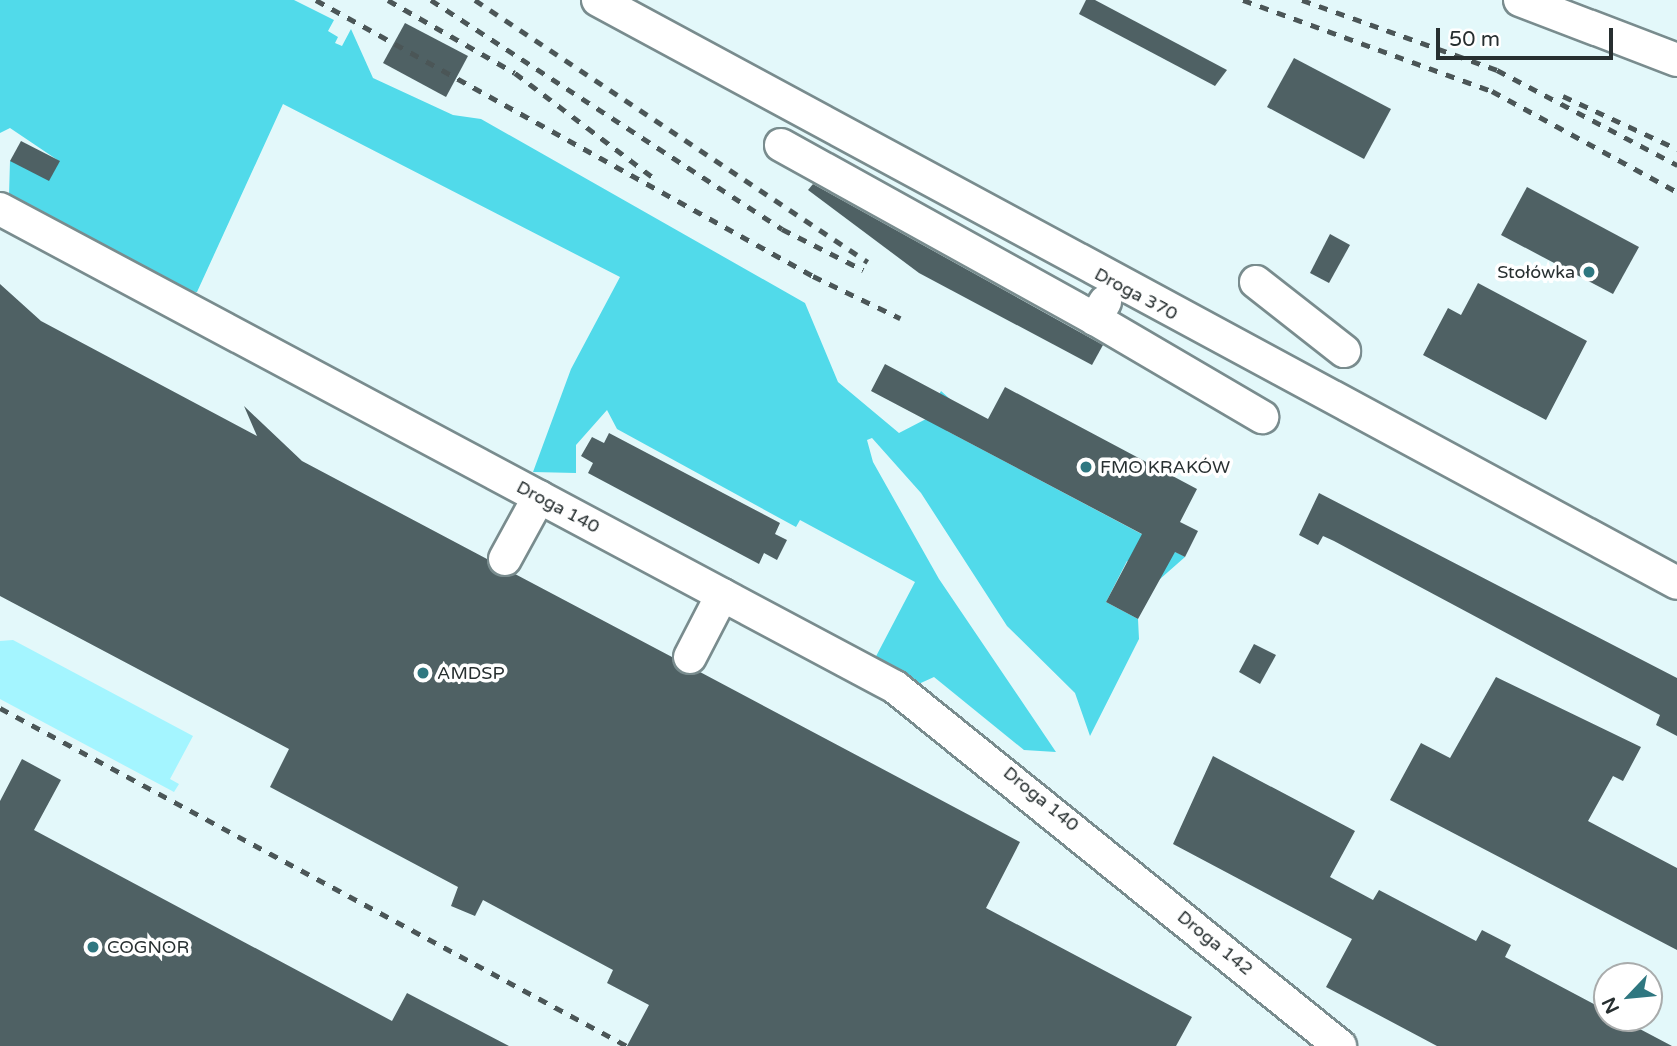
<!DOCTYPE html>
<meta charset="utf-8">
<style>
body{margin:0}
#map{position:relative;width:1677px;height:1046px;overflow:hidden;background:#e3f8fa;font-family:"Varela Round",sans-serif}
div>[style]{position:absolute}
.green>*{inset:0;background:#a4f5ff}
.forest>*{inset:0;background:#51daea}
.building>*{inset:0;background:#4f6164}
.roads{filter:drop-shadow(2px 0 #798c8e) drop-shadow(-2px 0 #798c8e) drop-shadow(0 2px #798c8e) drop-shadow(0 -2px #798c8e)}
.minor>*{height:32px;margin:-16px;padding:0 16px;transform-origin:16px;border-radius:16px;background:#fff}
.rail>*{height:5px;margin-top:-2.5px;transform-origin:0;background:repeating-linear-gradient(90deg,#4b5657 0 9px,transparent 0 18px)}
.dots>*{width:19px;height:19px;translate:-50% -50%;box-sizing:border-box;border:4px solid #fff;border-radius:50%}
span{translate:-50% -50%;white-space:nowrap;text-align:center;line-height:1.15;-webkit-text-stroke:7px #fff;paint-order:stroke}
.poi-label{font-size:18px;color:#272f30}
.right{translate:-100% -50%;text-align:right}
.left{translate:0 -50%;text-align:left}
.street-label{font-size:18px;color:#272f30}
.north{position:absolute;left:1593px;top:962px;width:70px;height:70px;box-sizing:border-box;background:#fff;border:2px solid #a9acac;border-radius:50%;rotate:244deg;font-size:19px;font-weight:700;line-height:28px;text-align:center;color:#272f30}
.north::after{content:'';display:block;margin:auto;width:24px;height:32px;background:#2f7780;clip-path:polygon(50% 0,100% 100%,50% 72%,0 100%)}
.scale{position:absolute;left:1436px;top:28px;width:177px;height:32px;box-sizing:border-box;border:4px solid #272f30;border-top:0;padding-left:9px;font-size:21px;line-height:24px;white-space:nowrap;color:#272f30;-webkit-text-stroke:5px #fff;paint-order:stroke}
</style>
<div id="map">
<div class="green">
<i style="clip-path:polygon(13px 640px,193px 736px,170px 779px,179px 784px,174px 792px,0 699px,0 641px)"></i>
</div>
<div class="forest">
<i style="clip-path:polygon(0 0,294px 0,334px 20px,328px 31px,338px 37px,335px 43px,342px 46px,351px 29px,373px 78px,453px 115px,481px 119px,805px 303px,838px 382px,899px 433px,926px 419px,941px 391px,951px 400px,947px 431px,1185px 557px,1160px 579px,1127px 561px,1106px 602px,1138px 619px,1139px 639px,1090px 736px,1075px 693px,1007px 626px,921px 493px,872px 438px,867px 440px,873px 462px,939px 579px,1056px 752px,1024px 750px,934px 677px,912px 687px,872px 664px,915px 582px,800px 520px,796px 527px,617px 429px,607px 410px,576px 445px,576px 473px,533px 472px,571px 369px,620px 277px,283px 104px,197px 292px,177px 291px,9px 195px,10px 161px,59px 161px,10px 128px,0 133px)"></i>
</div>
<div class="building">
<i style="clip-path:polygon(1086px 0,1095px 0,1227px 70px,1215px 86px,1079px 14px)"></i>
<i style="clip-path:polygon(405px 23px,468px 56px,446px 97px,383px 63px)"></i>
<i style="clip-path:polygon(1294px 58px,1391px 109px,1364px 159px,1267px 107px)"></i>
<i style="clip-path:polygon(21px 141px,60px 161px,49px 181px,10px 161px)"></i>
<i style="clip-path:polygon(813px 184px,1103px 345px,1092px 365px,919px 273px,808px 190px)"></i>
<i style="clip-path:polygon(1527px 187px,1639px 247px,1613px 294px,1501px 235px)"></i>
<i style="clip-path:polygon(1330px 234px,1350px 245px,1329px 283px,1310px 273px)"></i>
<i style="clip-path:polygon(1478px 283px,1587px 341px,1546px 420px,1423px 355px,1448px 308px,1461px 315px)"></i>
<i style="clip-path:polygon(0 284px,41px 321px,257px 436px,244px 406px,302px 461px,487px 559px,497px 575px,515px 574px,672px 657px,681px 673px,700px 672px,1020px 842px,986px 908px,1192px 1017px,1176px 1046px,627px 1046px,649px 1005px,607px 983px,613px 970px,483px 900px,475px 916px,451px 906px,458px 887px,270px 787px,289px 749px,0 596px)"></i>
<i style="clip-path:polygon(885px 364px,988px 419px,1005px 387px,1197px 489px,1180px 522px,1198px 531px,1185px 557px,1175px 552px,1138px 619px,1106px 602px,1142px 534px,871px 391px)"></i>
<i style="clip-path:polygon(609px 433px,780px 523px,775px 534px,787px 540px,777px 560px,764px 553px,759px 564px,588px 473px,593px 463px,581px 456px,592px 437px,604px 443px)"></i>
<i style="clip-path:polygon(1319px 493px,1677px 678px,1677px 736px,1656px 725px,1660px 715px,1334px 541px,1323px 536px,1318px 545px,1299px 535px)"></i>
<i style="clip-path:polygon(1254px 644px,1276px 655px,1260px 684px,1239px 672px)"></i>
<i style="clip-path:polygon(1496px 677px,1641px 747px,1623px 781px,1613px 776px,1588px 821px,1677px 868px,1677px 950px,1390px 800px,1421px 743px,1450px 758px)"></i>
<i style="clip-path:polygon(1213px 756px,1355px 831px,1330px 877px,1373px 900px,1379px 890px,1476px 941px,1482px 930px,1511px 945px,1505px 957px,1607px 1011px,1607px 1018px,1619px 1018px,1672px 1046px,1437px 1046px,1326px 987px,1352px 939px,1173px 844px)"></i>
<i style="clip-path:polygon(22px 759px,61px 780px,34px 830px,392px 1021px,407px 993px,509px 1046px,0 1046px,0 801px)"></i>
</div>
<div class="roads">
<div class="minor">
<i style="left:598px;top:0;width:1226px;rotate:28.38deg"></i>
<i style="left:1520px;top:0;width:168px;rotate:20.9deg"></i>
<i style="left:781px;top:145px;width:359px;rotate:29deg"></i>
<i style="left:0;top:209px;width:1015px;rotate:28.11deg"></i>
<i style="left:895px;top:687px;width:572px;rotate:38.89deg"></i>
<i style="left:1256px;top:282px;width:112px;rotate:38.1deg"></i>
<i style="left:1105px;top:302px;width:20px;rotate:120deg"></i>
<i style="left:1095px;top:319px;width:194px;rotate:30.4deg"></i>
<i style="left:505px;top:559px;width:71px;rotate:-61.3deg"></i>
<i style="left:690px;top:657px;width:70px;rotate:-62.7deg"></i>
</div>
</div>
<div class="rail">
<i style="left:316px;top:0;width:568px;rotate:29.04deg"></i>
<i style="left:813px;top:276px;width:97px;rotate:25.8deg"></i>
<i style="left:388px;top:0;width:146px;rotate:29.9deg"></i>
<i style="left:515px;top:73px;width:179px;rotate:37.1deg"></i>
<i style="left:431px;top:0;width:419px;rotate:33.1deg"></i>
<i style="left:782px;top:229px;width:91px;rotate:26.8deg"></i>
<i style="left:475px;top:0;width:472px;rotate:33.7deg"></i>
<i style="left:1243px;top:0;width:265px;rotate:20.1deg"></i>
<i style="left:1492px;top:91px;width:211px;rotate:28.6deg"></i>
<i style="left:1302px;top:0;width:207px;rotate:19.7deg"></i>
<i style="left:1497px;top:70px;width:204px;rotate:27.8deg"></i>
<i style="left:1563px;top:96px;width:126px;rotate:24.9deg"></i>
<i style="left:0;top:708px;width:712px;rotate:28.33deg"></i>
</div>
<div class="dots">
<i style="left:1589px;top:272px;background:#2f7780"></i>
<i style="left:1086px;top:467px;background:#2f7780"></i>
<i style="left:423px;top:673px;background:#2f7780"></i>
<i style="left:93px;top:947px;background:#2f7780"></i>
</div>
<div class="poi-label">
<span class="right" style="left:1575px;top:272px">Stołówka</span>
<span class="left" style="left:1100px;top:467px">FMO KRAKÓW</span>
<span class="left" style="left:437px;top:673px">AMDSP</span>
<span class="left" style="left:107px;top:947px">COGNOR</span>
</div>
<div class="street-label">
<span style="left:1136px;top:294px;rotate:28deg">Droga 370</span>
<span style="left:558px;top:507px;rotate:28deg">Droga 140</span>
<span style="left:1041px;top:799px;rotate:39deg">Droga 140</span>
<span style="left:1215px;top:943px;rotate:39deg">Droga 142</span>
</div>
<div class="north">N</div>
<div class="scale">50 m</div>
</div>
